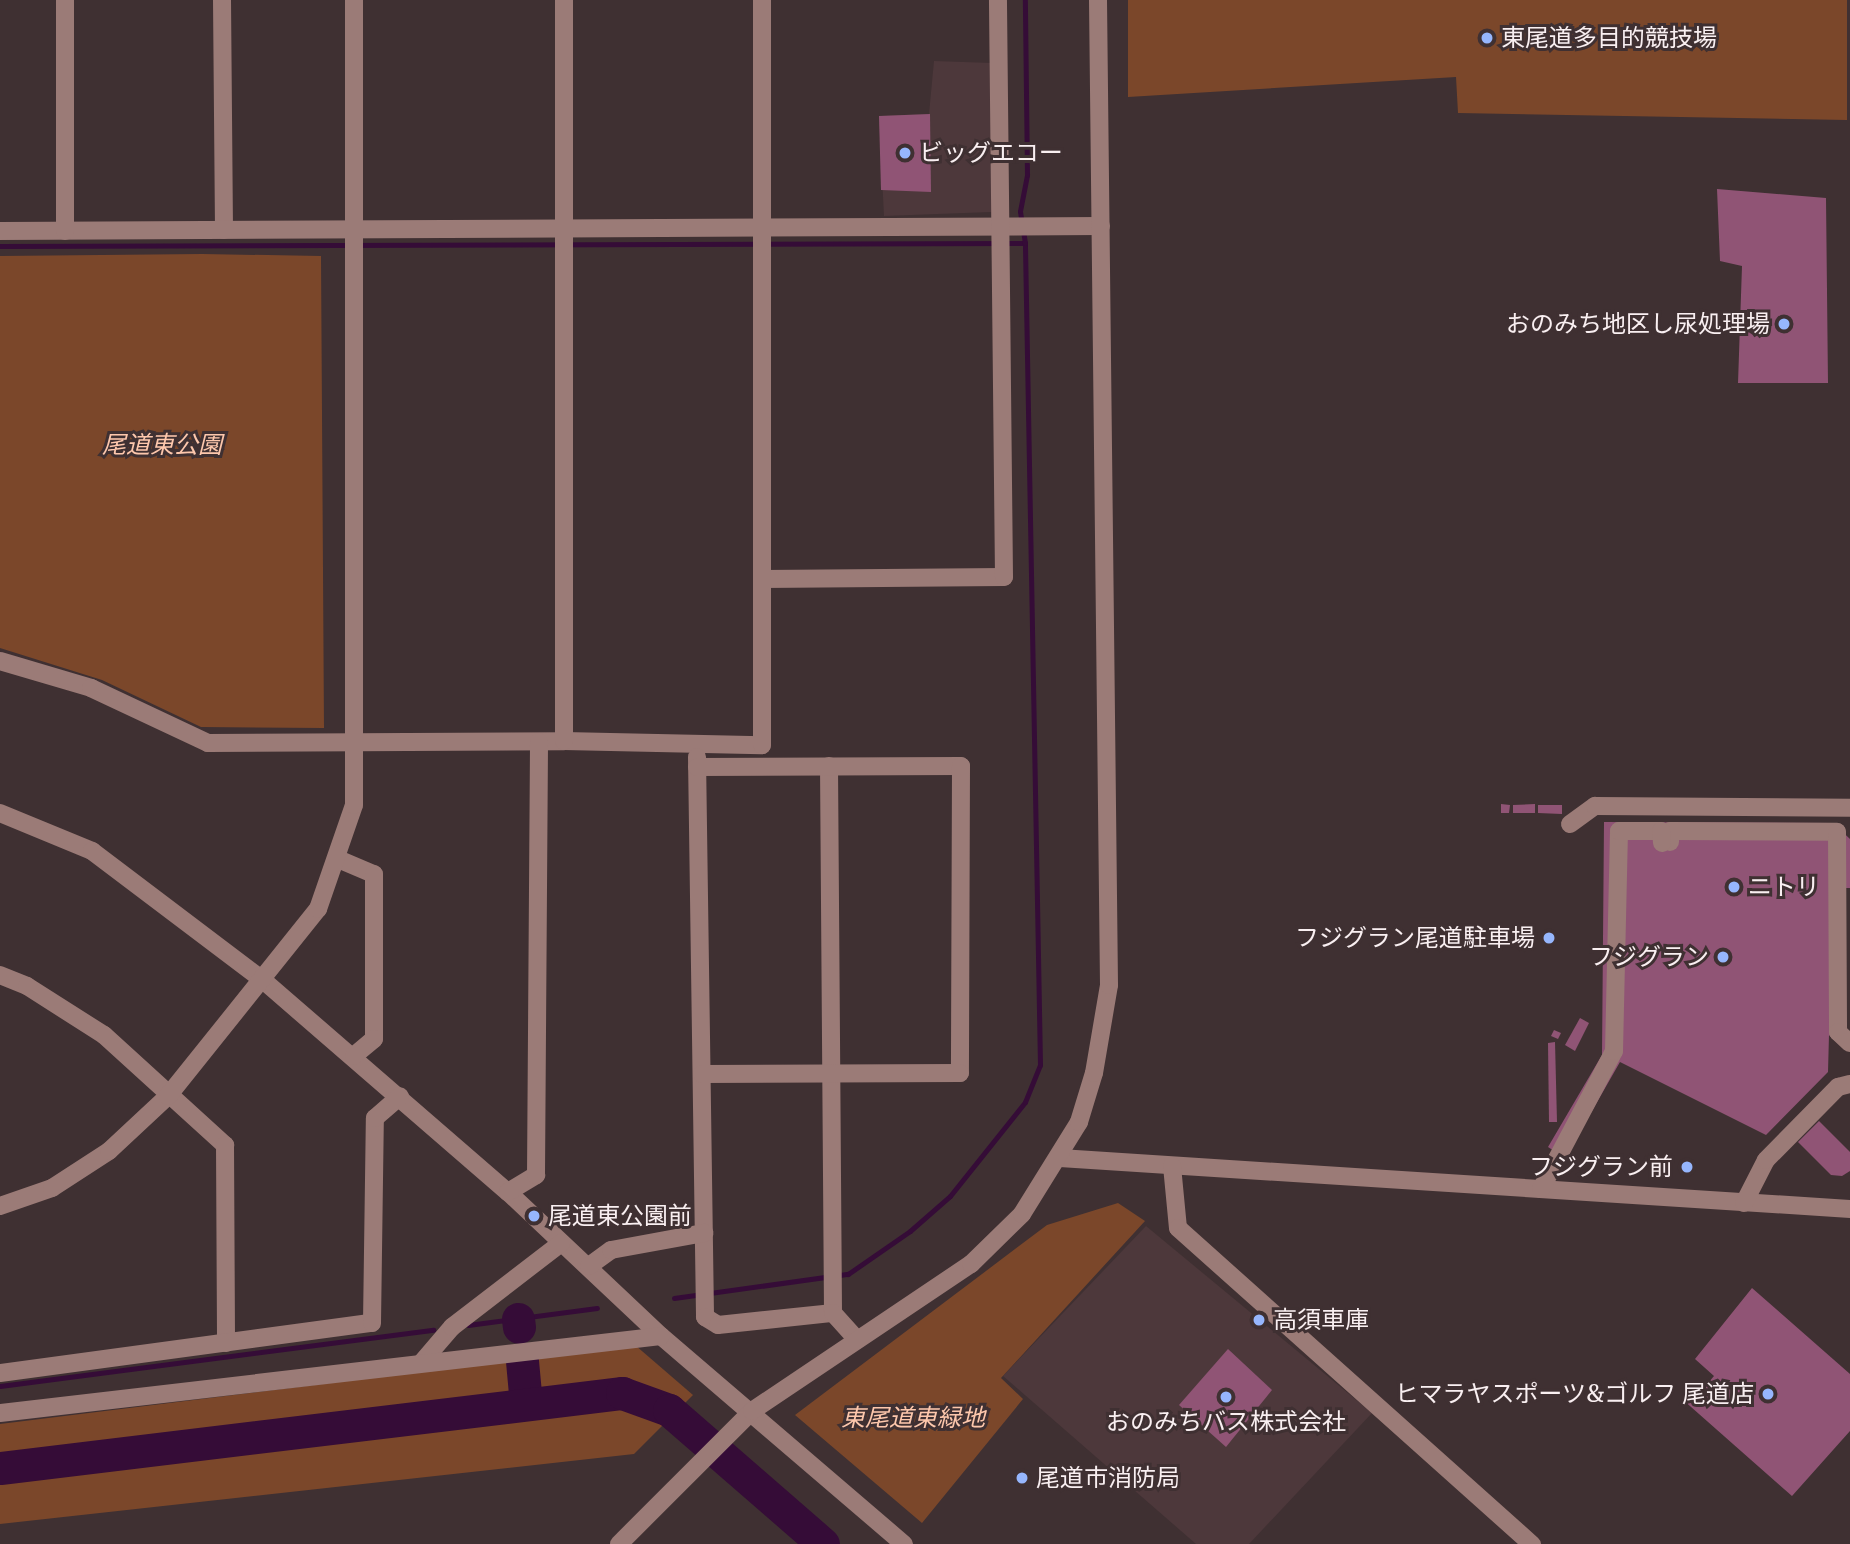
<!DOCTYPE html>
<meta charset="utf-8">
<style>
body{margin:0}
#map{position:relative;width:1850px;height:1544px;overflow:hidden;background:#3f3032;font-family:Merriweather,"Noto Sans JP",serif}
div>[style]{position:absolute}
.built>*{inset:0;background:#4d383b}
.green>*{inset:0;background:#7b472a}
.stream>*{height:5px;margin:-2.5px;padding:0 2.5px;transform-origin:2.5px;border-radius:2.5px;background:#350c37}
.river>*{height:33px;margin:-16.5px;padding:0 16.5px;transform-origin:16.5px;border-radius:16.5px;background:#350c37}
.building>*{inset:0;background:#905475}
.minor>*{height:18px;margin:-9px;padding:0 9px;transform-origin:9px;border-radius:9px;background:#9b7b77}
.dots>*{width:19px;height:19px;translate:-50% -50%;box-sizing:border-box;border:4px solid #3f3032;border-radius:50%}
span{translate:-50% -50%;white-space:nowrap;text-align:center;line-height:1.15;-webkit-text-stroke:6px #3f3032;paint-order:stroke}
.poi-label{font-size:24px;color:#f9eff1}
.left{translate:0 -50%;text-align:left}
.right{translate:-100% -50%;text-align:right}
.park-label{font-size:24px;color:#fdc7ac;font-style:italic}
</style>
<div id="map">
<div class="built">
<i style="clip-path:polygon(934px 61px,992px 63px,991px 212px,884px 216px,879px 116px,929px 114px)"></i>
<i style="clip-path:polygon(1146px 1226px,1372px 1413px,1249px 1544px,1196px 1544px,1003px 1376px)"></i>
</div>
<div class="green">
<i style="clip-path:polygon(1128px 0,1847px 0,1847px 120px,1458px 113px,1456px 77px,1128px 97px)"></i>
<i style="clip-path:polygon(202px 254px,321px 256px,324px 728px,201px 727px,102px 680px,0 648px,0 256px)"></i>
<i style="clip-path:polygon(1118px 1203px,1145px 1221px,1001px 1378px,1023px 1399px,922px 1523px,795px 1415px,1047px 1225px)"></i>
<i style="clip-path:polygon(635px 1345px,693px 1395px,634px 1454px,0 1524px,0 1424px)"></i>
</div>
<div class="stream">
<i style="left:0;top:246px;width:1025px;rotate:-0.17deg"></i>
<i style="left:674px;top:1298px;width:176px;rotate:-7.9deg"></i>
<i style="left:848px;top:1274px;width:75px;rotate:-34.7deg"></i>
<i style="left:910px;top:1231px;width:53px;rotate:-41.2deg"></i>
<i style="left:950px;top:1196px;width:120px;rotate:-51.4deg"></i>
<i style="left:1025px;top:1102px;width:40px;rotate:-68deg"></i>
<i style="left:1040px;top:1065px;width:822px;rotate:-91.05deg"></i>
<i style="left:1025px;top:243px;width:32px;rotate:-99deg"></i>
<i style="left:1020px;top:211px;width:37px;rotate:-79deg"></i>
<i style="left:1027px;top:175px;width:175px;rotate:-90.7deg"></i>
<i style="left:468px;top:1325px;width:130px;rotate:-7.5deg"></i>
<i style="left:0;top:1386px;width:437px;rotate:-7.4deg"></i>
</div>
<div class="river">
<i style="left:518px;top:1319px;width:8px;rotate:83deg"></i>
<i style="left:522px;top:1361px;width:43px;rotate:84.7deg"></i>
<i style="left:0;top:1468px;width:627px;rotate:-6.88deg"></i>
<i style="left:622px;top:1393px;width:50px;rotate:19.9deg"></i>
<i style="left:669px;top:1410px;width:204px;rotate:41deg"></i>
</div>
<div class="building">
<i style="clip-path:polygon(930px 114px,931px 192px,881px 190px,879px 116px)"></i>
<i style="clip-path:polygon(1717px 189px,1826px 198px,1828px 383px,1738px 383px,1742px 266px,1720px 261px)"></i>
<i style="clip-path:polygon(1501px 804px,1510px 805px,1509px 813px,1501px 813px)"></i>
<i style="clip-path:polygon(1535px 804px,1535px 813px,1513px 813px,1513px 805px)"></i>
<i style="clip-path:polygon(1538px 805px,1562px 805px,1562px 814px,1538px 813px)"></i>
<i style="clip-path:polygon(1604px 822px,1833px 823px,1850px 839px,1850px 888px,1844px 888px,1843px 1026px,1850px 1041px,1845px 1050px,1829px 1035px,1828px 1072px,1766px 1135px,1620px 1062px,1565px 1158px,1548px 1147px,1602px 1055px)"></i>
<i style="clip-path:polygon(1580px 1018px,1589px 1023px,1575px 1051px,1565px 1045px)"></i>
<i style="clip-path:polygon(1554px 1030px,1561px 1033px,1558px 1039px,1551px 1036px)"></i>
<i style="clip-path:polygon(1555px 1042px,1557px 1122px,1549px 1122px,1548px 1043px)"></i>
<i style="clip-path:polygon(1819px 1121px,1850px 1152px,1850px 1171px,1842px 1176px,1831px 1175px,1798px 1142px)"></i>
<i style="clip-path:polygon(1752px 1288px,1850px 1374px,1850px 1431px,1792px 1496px,1682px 1399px,1696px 1383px,1703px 1389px,1714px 1376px,1695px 1359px)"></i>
<i style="clip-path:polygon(1228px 1349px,1272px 1390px,1226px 1447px,1179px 1405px)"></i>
</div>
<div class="minor">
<i style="left:222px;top:0;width:230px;rotate:89.5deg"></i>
<i style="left:0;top:231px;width:1101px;rotate:-0.26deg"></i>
<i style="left:65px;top:231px;width:231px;rotate:-90deg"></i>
<i style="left:763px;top:579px;width:241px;rotate:-0.5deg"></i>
<i style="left:1004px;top:577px;width:577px;rotate:-90.6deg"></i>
<i style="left:0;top:661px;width:95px;rotate:16.5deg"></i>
<i style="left:91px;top:688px;width:129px;rotate:25.2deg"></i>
<i style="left:208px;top:743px;width:356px;rotate:-0.3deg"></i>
<i style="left:564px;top:741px;width:198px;rotate:1.2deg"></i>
<i style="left:762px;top:745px;width:745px;rotate:-90deg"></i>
<i style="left:564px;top:741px;width:741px;rotate:-90deg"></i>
<i style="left:697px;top:757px;width:560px;rotate:89.18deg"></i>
<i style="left:705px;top:1317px;width:15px;rotate:32deg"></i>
<i style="left:718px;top:1325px;width:116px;rotate:-6deg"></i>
<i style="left:829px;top:766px;width:547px;rotate:89.58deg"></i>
<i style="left:833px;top:1313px;width:36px;rotate:48deg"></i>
<i style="left:697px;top:767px;width:264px;rotate:-0.2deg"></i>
<i style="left:961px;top:766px;width:307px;rotate:90.2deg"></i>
<i style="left:960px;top:1073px;width:258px;rotate:179.8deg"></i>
<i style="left:0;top:813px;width:100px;rotate:22.4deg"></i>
<i style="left:92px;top:851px;width:216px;rotate:37.1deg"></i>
<i style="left:264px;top:981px;width:323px;rotate:40.9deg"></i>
<i style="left:508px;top:1192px;width:210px;rotate:43.3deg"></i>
<i style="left:661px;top:1336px;width:320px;rotate:40.6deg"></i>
<i style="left:1570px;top:824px;width:31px;rotate:-36deg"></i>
<i style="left:1595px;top:806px;width:255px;rotate:0.4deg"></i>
<i style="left:1670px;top:842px;width:11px;rotate:-90deg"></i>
<i style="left:1670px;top:831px;width:167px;rotate:0.3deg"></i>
<i style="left:1837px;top:832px;width:200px;rotate:89.7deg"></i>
<i style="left:1838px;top:1032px;width:16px;rotate:43deg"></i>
<i style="left:338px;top:859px;width:39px;rotate:23deg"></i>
<i style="left:374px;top:874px;width:165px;rotate:90deg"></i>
<i style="left:374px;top:1039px;width:26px;rotate:140deg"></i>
<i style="left:0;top:975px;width:29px;rotate:22deg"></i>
<i style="left:27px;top:986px;width:91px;rotate:32.5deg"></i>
<i style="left:104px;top:1035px;width:164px;rotate:42.3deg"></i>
<i style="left:225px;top:1145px;width:198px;rotate:89.7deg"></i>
<i style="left:1060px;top:1158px;width:792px;rotate:3.69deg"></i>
<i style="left:1172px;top:1166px;width:62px;rotate:84.5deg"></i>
<i style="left:1178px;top:1228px;width:475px;rotate:41.8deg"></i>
<i style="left:1541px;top:1189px;width:156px;rotate:-62.1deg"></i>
<i style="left:1614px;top:1051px;width:220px;rotate:-88.7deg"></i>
<i style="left:1619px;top:831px;width:42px"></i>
<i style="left:1661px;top:831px;width:12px;rotate:85deg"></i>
<i style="left:508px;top:1192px;width:33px;rotate:-31deg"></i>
<i style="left:536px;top:1175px;width:433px;rotate:-89.6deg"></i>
<i style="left:1744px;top:1203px;width:48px;rotate:-62.9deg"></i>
<i style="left:1766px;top:1160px;width:103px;rotate:-45.4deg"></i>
<i style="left:1838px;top:1087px;width:12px;rotate:-14deg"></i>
<i style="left:0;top:1206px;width:55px;rotate:-19.1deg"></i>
<i style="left:52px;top:1188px;width:68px;rotate:-33deg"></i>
<i style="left:109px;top:1151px;width:81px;rotate:-43deg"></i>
<i style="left:168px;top:1096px;width:240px;rotate:-51.3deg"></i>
<i style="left:318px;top:909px;width:110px;rotate:-70.9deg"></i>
<i style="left:354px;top:805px;width:805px;rotate:-90deg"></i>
<i style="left:589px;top:1266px;width:27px;rotate:-36deg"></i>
<i style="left:611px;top:1250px;width:95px;rotate:-10.4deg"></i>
<i style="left:422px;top:1362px;width:46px;rotate:-49.4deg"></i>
<i style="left:452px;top:1327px;width:138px;rotate:-37.6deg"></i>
<i style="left:0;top:1373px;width:375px;rotate:-7.7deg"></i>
<i style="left:372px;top:1323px;width:205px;rotate:-89.2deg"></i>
<i style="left:375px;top:1118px;width:33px;rotate:-41deg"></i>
<i style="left:0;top:1413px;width:665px;rotate:-6.64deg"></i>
<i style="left:619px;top:1544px;width:188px;rotate:-45deg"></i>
<i style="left:752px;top:1411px;width:264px;rotate:-33.9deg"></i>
<i style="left:971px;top:1264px;width:71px;rotate:-44.4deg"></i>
<i style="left:1022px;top:1214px;width:108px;rotate:-58.2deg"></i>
<i style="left:1079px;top:1122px;width:51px;rotate:-73deg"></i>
<i style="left:1094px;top:1073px;width:89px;rotate:-80.3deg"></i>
<i style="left:1109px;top:985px;width:985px;rotate:-90.64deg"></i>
</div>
<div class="dots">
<i style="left:1487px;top:38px;background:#96b6fd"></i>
<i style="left:905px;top:153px;background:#96b6fd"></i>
<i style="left:1784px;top:324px;background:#96b6fd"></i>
<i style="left:1734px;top:887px;background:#96b6fd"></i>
<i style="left:1549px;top:938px;background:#96b6fd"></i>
<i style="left:1723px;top:957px;background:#96b6fd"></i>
<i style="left:1687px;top:1167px;background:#96b6fd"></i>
<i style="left:534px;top:1216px;background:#96b6fd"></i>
<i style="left:1259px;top:1320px;background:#96b6fd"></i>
<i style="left:1768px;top:1394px;background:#96b6fd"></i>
<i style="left:1226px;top:1397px;background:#96b6fd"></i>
<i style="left:1022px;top:1478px;background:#96b6fd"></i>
</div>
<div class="poi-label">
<span class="left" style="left:1501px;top:38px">東尾道多目的競技場</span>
<span class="left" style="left:919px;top:153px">ビッグエコー</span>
<span class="right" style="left:1770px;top:324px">おのみち地区し尿処理場</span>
<span class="left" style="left:1748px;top:887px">ニトリ</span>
<span class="right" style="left:1535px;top:938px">フジグラン尾道駐車場</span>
<span class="right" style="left:1709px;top:957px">フジグラン</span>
<span class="right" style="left:1673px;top:1167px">フジグラン前</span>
<span class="left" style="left:548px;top:1216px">尾道東公園前</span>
<span class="left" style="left:1273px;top:1320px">高須車庫</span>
<span class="right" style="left:1754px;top:1394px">ヒマラヤスポーツ&amp;ゴルフ 尾道店</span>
<span style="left:1226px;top:1422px">おのみちバス株式会社</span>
<span class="left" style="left:1036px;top:1478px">尾道市消防局</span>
</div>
<div class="park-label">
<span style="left:162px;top:445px">尾道東公園</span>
<span style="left:913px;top:1418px">東尾道東緑地</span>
</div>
</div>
